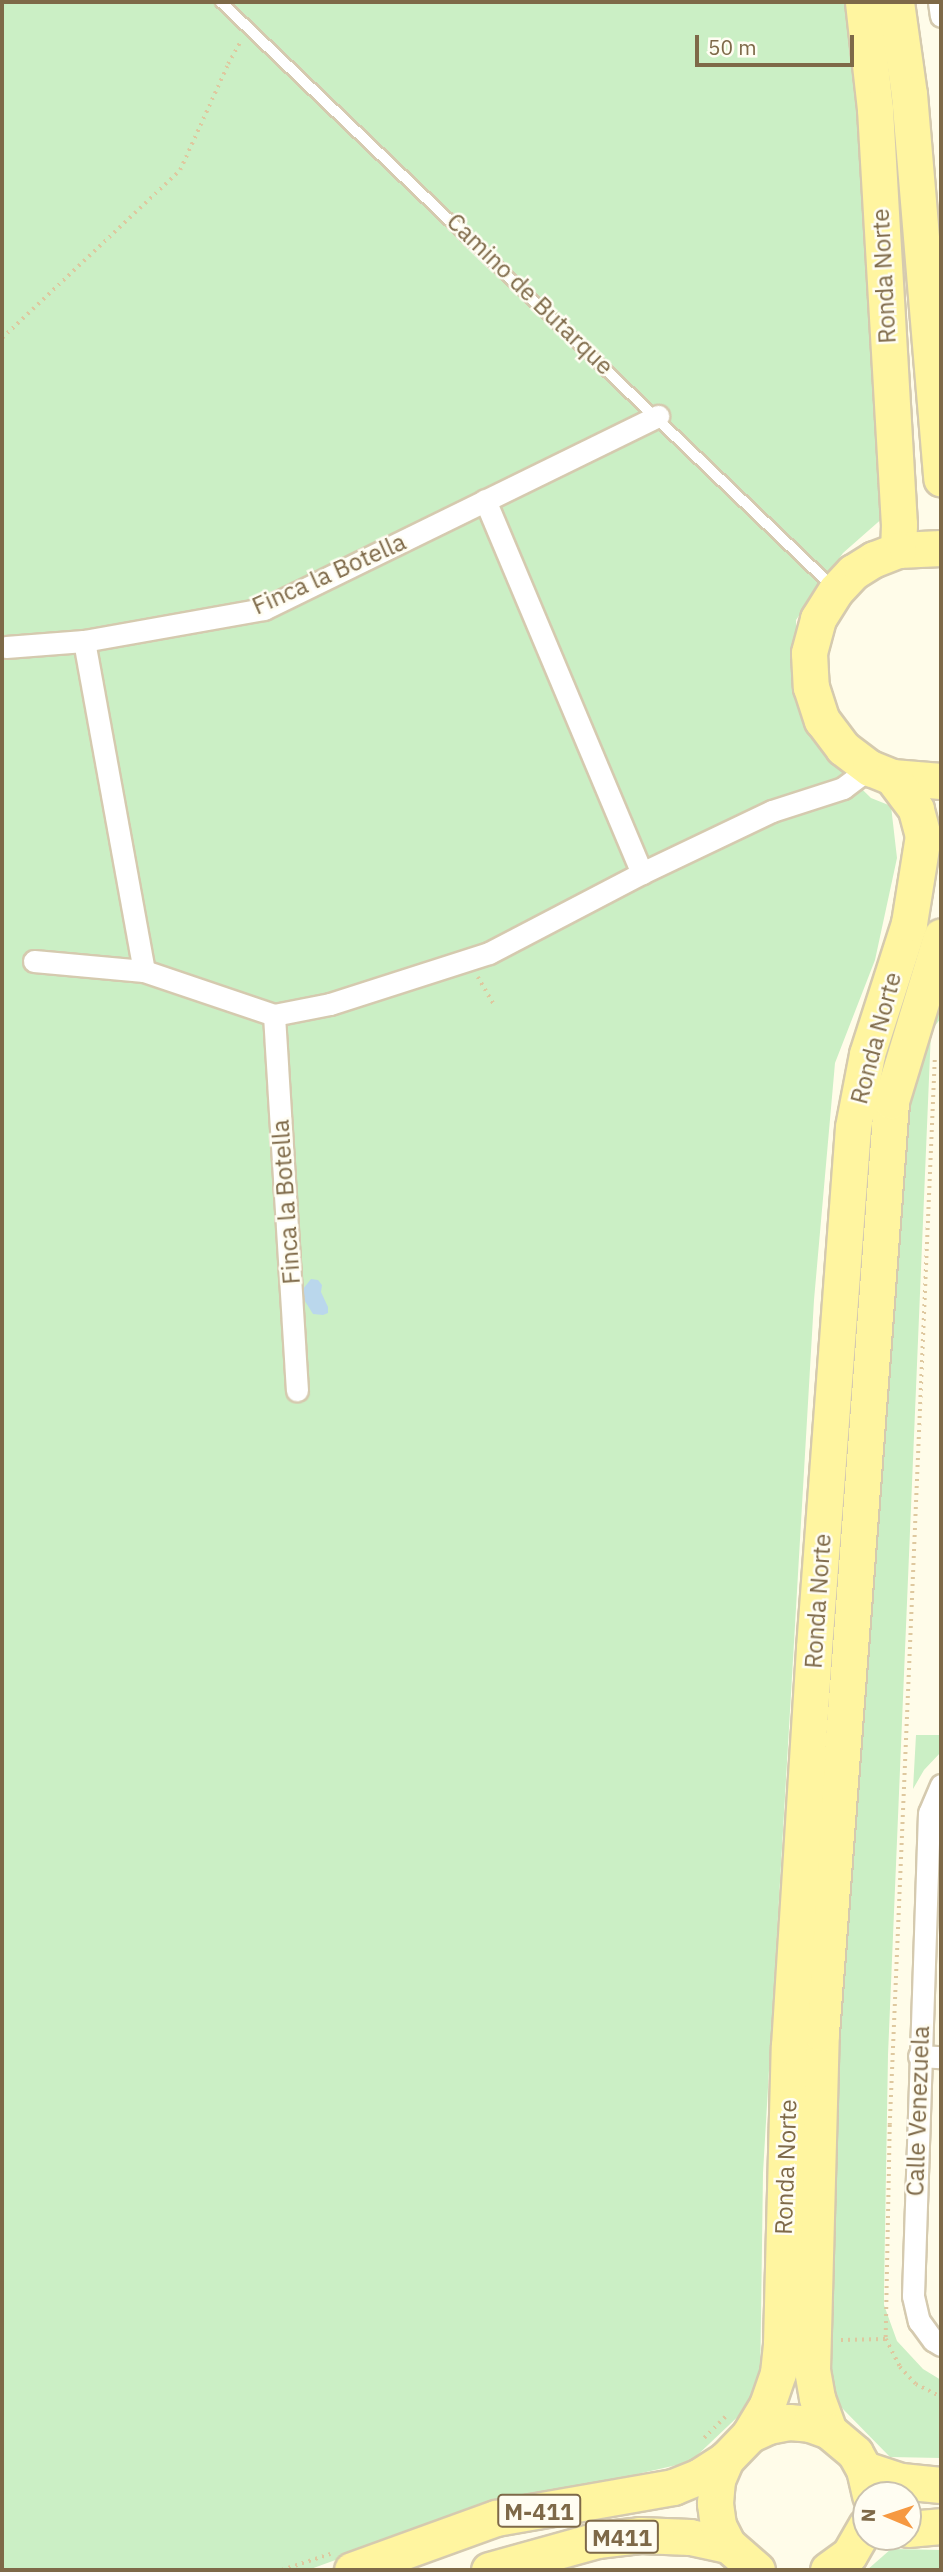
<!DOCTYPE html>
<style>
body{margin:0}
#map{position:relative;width:943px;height:2572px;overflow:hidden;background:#fffce9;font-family:"IBM Plex Sans",sans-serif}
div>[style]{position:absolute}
.green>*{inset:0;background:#cbefc5}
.water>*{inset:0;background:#bad7ec}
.path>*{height:3.5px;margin-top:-1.75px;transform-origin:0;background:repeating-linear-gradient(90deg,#dec89f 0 2px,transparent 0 7px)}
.roads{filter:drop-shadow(2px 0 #d5caaf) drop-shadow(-2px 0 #d5caaf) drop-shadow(0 2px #d5caaf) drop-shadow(0 -2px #d5caaf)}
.lane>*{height:10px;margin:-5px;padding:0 5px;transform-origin:5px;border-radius:5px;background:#fff}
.street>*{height:21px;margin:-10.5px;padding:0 10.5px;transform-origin:10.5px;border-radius:10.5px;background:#fff}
.primary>*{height:35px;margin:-17.5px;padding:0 17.5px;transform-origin:17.5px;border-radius:17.5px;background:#fff5a0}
span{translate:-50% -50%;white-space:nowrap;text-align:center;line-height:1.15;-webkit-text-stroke:5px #fffdf2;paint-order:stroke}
.shield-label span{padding:2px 5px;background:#fffdf2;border:2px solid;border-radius:5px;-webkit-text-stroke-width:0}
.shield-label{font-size:23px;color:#7e6948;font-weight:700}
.street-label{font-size:24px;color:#7e6948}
.frame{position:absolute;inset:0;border:4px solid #7e6948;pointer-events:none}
.north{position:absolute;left:852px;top:2481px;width:70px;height:70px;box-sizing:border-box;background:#fffdf2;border:2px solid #cbc2ae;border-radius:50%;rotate:272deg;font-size:19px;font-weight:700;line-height:28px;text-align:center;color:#7e6948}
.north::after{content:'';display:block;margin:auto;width:24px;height:32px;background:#f69941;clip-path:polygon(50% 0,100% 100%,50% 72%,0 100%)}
.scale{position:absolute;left:695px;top:35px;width:159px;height:32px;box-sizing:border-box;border:4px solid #7e6948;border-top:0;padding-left:9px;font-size:21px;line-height:24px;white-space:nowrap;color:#7e6948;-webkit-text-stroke:5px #fffdf2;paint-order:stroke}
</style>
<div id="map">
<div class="green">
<i style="clip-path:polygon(2px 2px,847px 2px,858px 102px,885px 516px,843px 553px,796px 620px,797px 704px,823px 751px,871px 798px,891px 806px,897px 858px,875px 960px,835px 1063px,814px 1300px,763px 2173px,760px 2388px,747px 2408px,690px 2462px,462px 2514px,308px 2570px,2px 2570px)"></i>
<i style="clip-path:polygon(941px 985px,941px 1018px,931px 1031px,888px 2055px,884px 2290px,884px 2305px,897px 2341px,923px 2369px,941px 2380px,941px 2458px,890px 2457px,841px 2407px,832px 2389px,829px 2369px,836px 2094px,907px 1102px)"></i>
<i style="clip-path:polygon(916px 1735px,941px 1735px,941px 1752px,924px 1770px,913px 1789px)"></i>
<i style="clip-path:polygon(891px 2549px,941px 2550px,941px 2570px,867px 2570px)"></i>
</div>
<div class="water">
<i style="clip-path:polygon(311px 1279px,318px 1280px,322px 1285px,321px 1292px,328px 1307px,328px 1313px,323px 1315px,313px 1314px,303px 1298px,303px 1289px)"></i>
</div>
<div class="path">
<i style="left:2px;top:338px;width:245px;rotate:-43.3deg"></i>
<i style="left:180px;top:170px;width:116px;rotate:-65.6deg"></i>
<i style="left:228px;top:64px;width:26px;rotate:-61deg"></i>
<i style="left:478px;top:977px;width:32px;rotate:60deg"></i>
<i style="left:935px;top:1060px;width:1066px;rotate:92.42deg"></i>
<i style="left:890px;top:2125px;width:214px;rotate:91.1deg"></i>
<i style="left:886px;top:2339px;width:31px;rotate:63deg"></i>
<i style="left:900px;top:2367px;width:23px;rotate:47deg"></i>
<i style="left:916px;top:2384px;width:28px;rotate:27deg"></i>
<i style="left:841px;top:2340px;width:44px;rotate:-1.3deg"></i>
<i style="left:704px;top:2438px;width:31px;rotate:-45deg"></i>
<i style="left:282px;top:2570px;width:51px;rotate:-18.4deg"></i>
</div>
<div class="roads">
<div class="lane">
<i style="left:221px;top:2px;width:848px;rotate:43.71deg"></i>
</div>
<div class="street">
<i style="left:939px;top:2px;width:14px;rotate:82deg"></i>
<i style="left:485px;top:500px;width:405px;rotate:67.2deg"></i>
<i style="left:84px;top:641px;width:335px;rotate:79.7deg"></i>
<i style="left:6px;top:647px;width:78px;rotate:-4.4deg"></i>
<i style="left:84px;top:641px;width:183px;rotate:-10.1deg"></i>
<i style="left:264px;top:609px;width:439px;rotate:-26.1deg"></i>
<i style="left:34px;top:961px;width:110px;rotate:5.2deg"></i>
<i style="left:144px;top:971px;width:137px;rotate:18.7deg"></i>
<i style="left:274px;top:1015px;width:57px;rotate:-11.1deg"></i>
<i style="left:330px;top:1004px;width:167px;rotate:-17.8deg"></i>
<i style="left:489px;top:953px;width:173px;rotate:-27.6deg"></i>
<i style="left:642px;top:873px;width:144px;rotate:-25.5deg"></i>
<i style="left:772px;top:811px;width:75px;rotate:-17.9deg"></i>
<i style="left:843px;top:788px;width:34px;rotate:-37deg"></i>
<i style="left:274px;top:1015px;width:376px;rotate:86.5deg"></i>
<i style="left:941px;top:1785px;width:30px;rotate:113deg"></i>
<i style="left:929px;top:1813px;width:483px;rotate:91.9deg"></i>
<i style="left:913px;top:2296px;width:26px;rotate:77deg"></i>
<i style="left:919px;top:2321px;width:24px;rotate:54deg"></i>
<i style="left:933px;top:2340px;width:9px;rotate:32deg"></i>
<i style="left:919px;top:2056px;width:22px;rotate:3deg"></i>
</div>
<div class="primary">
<i style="left:863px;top:2px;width:108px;rotate:83.6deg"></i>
<i style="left:875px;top:109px;width:416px;rotate:86.7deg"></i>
<i style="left:899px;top:524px;width:26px;rotate:92deg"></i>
<i style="left:896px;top:2px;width:93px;rotate:82deg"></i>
<i style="left:909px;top:94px;width:386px;rotate:85.2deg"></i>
<i style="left:941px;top:548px;width:43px;rotate:177.3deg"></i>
<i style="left:898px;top:550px;width:26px;rotate:159deg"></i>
<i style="left:874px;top:559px;width:25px;rotate:148deg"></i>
<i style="left:853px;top:572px;width:25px;rotate:133deg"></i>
<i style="left:836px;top:590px;width:34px;rotate:122deg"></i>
<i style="left:818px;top:619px;width:35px;rotate:105deg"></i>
<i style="left:809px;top:653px;width:34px;rotate:87deg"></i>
<i style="left:811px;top:687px;width:35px;rotate:72deg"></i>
<i style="left:822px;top:720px;width:35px;rotate:53deg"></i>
<i style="left:843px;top:748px;width:34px;rotate:37deg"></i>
<i style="left:870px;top:768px;width:24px;rotate:22deg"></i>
<i style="left:892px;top:777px;width:49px;rotate:4.7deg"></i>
<i style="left:829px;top:2431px;width:35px;rotate:-110deg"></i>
<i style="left:817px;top:2398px;width:28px;rotate:-100deg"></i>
<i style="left:812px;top:2370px;width:337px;rotate:-88.5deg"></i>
<i style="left:821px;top:2033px;width:935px;rotate:-85.7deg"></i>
<i style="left:891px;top:1101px;width:172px;rotate:-73.1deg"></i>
<i style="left:749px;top:2435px;width:35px;rotate:-59deg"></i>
<i style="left:767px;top:2405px;width:34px;rotate:-71deg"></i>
<i style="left:778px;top:2373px;width:30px;rotate:-84deg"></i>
<i style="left:781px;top:2343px;width:297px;rotate:-88.5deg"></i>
<i style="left:789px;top:2046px;width:399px;rotate:-86.4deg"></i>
<i style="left:814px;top:1648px;width:522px;rotate:-85.72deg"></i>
<i style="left:853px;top:1127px;width:74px;rotate:-79.1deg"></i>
<i style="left:867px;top:1054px;width:138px;rotate:-72.2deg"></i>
<i style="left:909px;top:923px;width:88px;rotate:-80.9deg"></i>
<i style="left:923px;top:836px;width:28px;rotate:-105deg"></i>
<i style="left:916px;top:809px;width:40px;rotate:-127deg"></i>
<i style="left:864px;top:2469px;width:39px;rotate:18deg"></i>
<i style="left:901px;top:2481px;width:40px;rotate:5.7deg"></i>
<i style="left:908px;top:2529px;width:33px;rotate:-5deg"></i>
<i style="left:352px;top:2570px;width:153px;rotate:-19.9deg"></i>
<i style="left:496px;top:2518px;width:180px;rotate:-9.9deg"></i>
<i style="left:673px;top:2487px;width:29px;rotate:-22deg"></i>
<i style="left:700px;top:2476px;width:31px;rotate:-33deg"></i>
<i style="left:489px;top:2570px;width:112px;rotate:-15.5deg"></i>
<i style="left:597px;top:2540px;width:43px;rotate:-6.6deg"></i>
<i style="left:640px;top:2535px;width:50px;rotate:2.3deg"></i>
<i style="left:690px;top:2537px;width:39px;rotate:12deg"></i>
<i style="left:757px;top:2570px;width:38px;rotate:-139deg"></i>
<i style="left:728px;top:2545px;width:22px;rotate:-117deg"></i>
<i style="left:718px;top:2525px;width:22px;rotate:-98deg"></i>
<i style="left:715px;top:2503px;width:23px;rotate:-85deg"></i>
<i style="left:717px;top:2480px;width:23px;rotate:-67deg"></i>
<i style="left:726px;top:2459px;width:33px;rotate:-46deg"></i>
<i style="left:749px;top:2435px;width:21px;rotate:-25deg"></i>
<i style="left:768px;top:2426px;width:21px;rotate:-11deg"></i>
<i style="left:789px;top:2422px;width:21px;rotate:5deg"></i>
<i style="left:810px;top:2424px;width:20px;rotate:20deg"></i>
<i style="left:829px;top:2431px;width:34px;rotate:40deg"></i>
<i style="left:855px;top:2453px;width:18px;rotate:61deg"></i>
<i style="left:864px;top:2469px;width:27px;rotate:77deg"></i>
<i style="left:828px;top:2570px;width:26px;rotate:-36deg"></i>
<i style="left:849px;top:2555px;width:34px;rotate:-60deg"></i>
</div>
</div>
<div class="shield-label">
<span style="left:539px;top:2511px">M-411</span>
<span style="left:622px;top:2537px">M411</span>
</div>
<div class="street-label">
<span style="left:884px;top:276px;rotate:-93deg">Ronda Norte</span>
<span style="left:530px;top:294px;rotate:44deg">Camino de Butarque</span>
<span style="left:329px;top:574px;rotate:-24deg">Finca la Botella</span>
<span style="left:876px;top:1038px;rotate:-75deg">Ronda Norte</span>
<span style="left:286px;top:1202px;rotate:-94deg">Finca la Botella</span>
<span style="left:818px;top:1601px;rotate:-86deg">Ronda Norte</span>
<span style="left:918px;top:2111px;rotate:-88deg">Calle Venezuela</span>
<span style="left:786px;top:2167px;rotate:-88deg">Ronda Norte</span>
</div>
<div class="frame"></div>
<div class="north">N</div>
<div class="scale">50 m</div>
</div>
